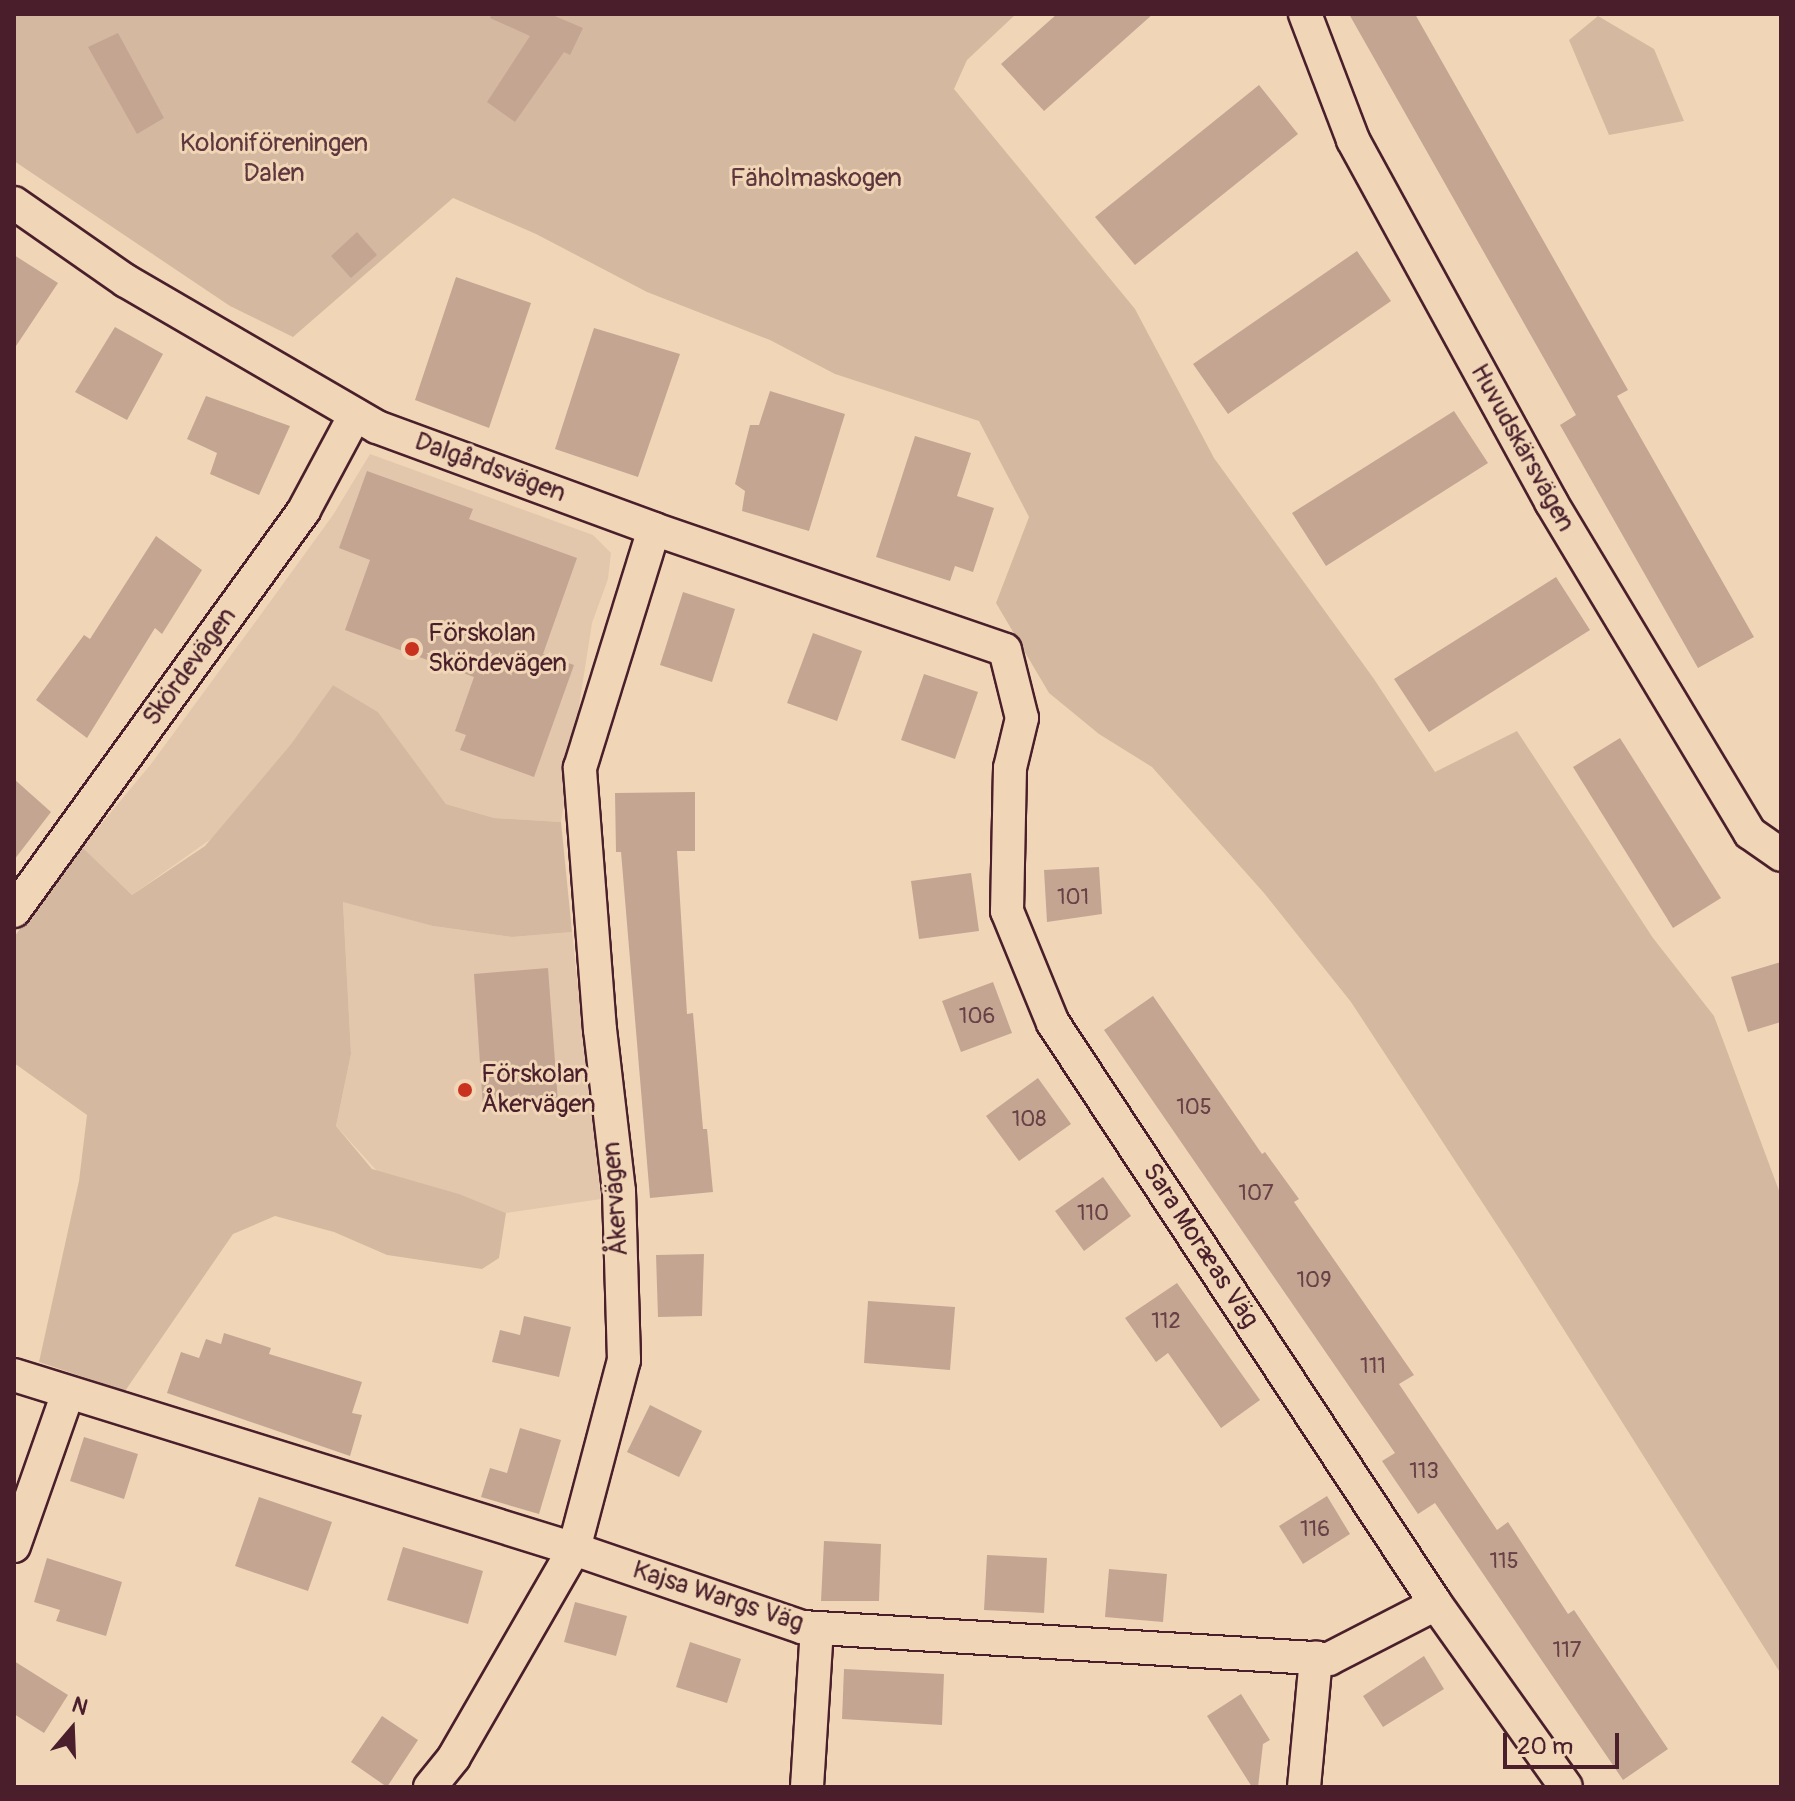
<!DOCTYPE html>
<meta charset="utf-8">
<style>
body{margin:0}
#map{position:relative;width:1795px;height:1801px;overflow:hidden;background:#f0d6b7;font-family:Pangolin,sans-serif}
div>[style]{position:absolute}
.built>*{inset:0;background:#e3c7ac}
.green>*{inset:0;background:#d5b8a0}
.building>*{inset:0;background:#c4a592}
.roads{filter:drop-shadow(2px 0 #4a1f2b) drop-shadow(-2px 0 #4a1f2b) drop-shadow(0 2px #4a1f2b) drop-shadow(0 -2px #4a1f2b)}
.street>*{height:32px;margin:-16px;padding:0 16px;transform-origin:16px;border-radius:16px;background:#f0d6b7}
.dots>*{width:22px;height:22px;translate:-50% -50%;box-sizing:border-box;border:4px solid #f0d6b7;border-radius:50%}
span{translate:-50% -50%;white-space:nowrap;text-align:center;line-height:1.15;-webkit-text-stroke:6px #f0d6b7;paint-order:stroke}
.number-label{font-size:22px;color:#684045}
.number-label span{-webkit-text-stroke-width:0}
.park-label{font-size:26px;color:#5f363d}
.street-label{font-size:26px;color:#4a1f2b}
.poi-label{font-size:26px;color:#4a1f2b}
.left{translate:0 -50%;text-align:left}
.frame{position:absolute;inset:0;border:16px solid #4a1f2b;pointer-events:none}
.north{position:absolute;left:32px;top:1689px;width:80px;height:80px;-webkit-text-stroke:6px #f0d6b7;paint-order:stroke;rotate:19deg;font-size:22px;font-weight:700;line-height:32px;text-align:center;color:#4a1f2b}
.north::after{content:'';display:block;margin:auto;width:28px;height:36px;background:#4a1f2b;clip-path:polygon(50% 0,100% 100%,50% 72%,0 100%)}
.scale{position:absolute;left:1503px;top:1733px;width:116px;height:36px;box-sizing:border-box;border:4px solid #4a1f2b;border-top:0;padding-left:10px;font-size:24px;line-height:28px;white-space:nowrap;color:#4a1f2b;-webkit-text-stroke:6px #f0d6b7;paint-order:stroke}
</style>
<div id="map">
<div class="built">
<i style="clip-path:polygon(370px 454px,593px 535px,611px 553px,608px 579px,592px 623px,561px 822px,494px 818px,446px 804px,378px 712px,333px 685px,291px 744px,211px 839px,132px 895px,82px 847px,151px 764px,259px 617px,333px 515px)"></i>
<i style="clip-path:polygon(343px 901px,433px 926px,512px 937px,572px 932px,601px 1199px,506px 1213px,458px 1194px,377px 1171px,336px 1126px,351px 1054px)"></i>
</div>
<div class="green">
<i style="clip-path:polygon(14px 14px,1016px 14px,967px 60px,954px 89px,1135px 309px,1214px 458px,1374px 679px,1435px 772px,1517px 731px,1653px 938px,1714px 1016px,1781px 1196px,1781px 1674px,1518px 1257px,1351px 1002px,1264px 893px,1152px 767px,1099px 734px,1049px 693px,996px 603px,1029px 517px,979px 421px,835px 374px,770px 340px,647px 292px,536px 234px,453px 198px,293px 337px,230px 306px,14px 161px)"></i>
<i style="clip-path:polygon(1598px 16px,1654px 49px,1684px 121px,1609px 135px,1569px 40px)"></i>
<i style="clip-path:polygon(333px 685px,378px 712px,446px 804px,494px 818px,561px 822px,572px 932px,512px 937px,433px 926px,343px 902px,351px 1054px,336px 1126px,372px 1169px,459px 1194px,506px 1213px,499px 1258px,482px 1269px,387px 1255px,334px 1232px,275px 1216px,233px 1234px,125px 1391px,39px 1362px,79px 1181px,87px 1115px,14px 1063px,14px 937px,82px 847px,132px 895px,205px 846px,291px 744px)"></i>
</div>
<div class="building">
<i style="clip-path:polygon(492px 14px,550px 14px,583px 28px,570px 55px,564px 52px,515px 122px,487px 102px,530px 36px,490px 18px)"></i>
<i style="clip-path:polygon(1057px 14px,1153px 14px,1044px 111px,1001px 64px)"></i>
<i style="clip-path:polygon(1349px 14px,1415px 14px,1628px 390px,1617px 396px,1754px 637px,1698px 668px,1560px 425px,1576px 415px)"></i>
<i style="clip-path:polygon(118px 33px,164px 118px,137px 134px,88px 47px)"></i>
<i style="clip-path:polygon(1259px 85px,1298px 134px,1135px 265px,1095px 217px)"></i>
<i style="clip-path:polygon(357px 232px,377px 255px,351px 278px,331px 256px)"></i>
<i style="clip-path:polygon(1357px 251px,1391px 301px,1228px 414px,1193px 364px)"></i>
<i style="clip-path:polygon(14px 255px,58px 283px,14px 349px)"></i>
<i style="clip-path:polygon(456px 277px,531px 303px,489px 428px,415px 400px)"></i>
<i style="clip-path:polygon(115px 327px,163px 354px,127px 420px,75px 392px)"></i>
<i style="clip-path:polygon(594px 328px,680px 354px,638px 477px,555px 449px)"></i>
<i style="clip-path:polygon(770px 391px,845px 414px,809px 531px,742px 511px,745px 491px,735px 484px,750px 425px,759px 425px)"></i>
<i style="clip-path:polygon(206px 396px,290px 426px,259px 495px,210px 474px,217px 453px,187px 439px)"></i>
<i style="clip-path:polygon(1454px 411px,1488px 463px,1326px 566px,1292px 513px)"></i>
<i style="clip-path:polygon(915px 436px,971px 453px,957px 496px,994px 508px,973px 572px,955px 566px,950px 581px,876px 557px)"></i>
<i style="clip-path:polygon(367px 471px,473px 509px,469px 519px,577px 558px,543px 654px,574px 665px,534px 777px,460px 750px,466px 735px,455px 731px,474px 677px,345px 630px,370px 560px,339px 548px)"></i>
<i style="clip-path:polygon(156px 536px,202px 570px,162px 634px,155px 628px,87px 738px,36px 700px,84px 635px,90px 639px)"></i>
<i style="clip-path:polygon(1556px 577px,1590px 630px,1429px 732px,1394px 679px)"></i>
<i style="clip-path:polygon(683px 592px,735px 609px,712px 682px,660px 665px)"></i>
<i style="clip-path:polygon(813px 633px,862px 651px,837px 721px,787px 703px)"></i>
<i style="clip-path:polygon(924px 674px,978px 692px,955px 759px,901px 740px)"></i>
<i style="clip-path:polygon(1620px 738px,1721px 898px,1673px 928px,1573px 767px)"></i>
<i style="clip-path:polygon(14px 779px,51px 812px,14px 860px)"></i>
<i style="clip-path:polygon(695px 792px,695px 851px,677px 851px,687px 1014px,693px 1013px,703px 1129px,707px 1129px,713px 1192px,650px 1198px,621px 852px,616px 852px,615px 793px)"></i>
<i style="clip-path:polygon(1099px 867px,1102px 914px,1047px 922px,1044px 870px)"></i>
<i style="clip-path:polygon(971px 873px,979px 931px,919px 939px,911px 881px)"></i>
<i style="clip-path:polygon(1781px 962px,1781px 1022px,1748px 1032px,1731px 977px)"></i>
<i style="clip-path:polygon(548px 968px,558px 1102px,483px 1108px,474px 974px)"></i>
<i style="clip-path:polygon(993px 982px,1012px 1033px,961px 1052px,942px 1001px)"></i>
<i style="clip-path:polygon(1153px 996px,1262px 1154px,1265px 1152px,1299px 1199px,1294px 1202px,1414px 1375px,1399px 1384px,1497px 1530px,1508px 1522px,1568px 1614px,1574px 1610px,1668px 1749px,1623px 1780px,1435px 1503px,1418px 1514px,1382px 1461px,1395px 1453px,1104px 1030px)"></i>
<i style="clip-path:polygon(1038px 1078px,1071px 1124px,1019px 1161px,986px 1116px)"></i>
<i style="clip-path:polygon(1103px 1177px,1131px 1216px,1084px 1251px,1055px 1211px)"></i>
<i style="clip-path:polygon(704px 1254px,702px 1316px,658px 1317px,656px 1255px)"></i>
<i style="clip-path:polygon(1177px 1283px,1260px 1400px,1221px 1428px,1168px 1353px,1156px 1362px,1125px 1318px)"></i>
<i style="clip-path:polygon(868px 1301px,955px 1307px,950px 1370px,864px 1363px)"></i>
<i style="clip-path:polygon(524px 1316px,571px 1327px,559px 1377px,492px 1362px,500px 1330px,520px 1335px)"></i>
<i style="clip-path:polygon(224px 1333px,271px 1348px,269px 1354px,362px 1382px,352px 1413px,362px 1415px,350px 1456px,167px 1393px,181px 1352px,199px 1358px,206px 1339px,221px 1344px)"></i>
<i style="clip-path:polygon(650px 1405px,702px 1431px,679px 1477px,627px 1452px)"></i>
<i style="clip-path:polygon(520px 1428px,561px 1440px,539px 1514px,481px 1497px,490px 1468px,507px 1473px)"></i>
<i style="clip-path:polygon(84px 1437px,138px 1454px,124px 1499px,70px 1481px)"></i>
<i style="clip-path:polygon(1327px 1496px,1350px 1534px,1303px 1564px,1279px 1526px)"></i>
<i style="clip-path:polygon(259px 1497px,332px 1522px,308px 1591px,235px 1566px)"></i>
<i style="clip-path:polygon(824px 1541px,881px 1544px,879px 1601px,821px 1601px)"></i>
<i style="clip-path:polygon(403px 1547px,483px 1571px,468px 1624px,387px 1600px)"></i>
<i style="clip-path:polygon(987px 1555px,1047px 1558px,1044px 1613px,984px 1610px)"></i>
<i style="clip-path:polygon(47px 1558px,122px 1582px,106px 1636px,56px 1621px,60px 1610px,34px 1602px)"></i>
<i style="clip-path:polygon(1109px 1569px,1167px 1574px,1163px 1622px,1105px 1617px)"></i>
<i style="clip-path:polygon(575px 1602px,627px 1616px,616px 1656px,564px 1642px)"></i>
<i style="clip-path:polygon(690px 1642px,741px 1659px,727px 1703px,676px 1687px)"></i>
<i style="clip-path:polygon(1424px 1656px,1444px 1689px,1383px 1727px,1363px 1696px)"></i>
<i style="clip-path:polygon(14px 1661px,68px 1695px,44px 1733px,14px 1714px)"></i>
<i style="clip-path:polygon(844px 1669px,944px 1674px,942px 1725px,842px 1719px)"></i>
<i style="clip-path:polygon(1241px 1694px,1270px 1740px,1263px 1744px,1258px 1787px,1252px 1787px,1207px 1716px)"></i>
<i style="clip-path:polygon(382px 1716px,418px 1740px,387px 1787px,351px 1762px)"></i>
</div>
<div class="roads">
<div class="street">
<i style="left:1305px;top:14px;width:135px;rotate:69.1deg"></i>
<i style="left:1353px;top:140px;width:413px;rotate:61.3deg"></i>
<i style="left:1551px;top:502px;width:386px;rotate:59deg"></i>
<i style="left:1750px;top:833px;width:38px;rotate:35deg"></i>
<i style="left:14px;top:203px;width:136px;rotate:34.9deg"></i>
<i style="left:126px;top:281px;width:290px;rotate:30.2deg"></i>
<i style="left:377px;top:427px;width:295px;rotate:20.2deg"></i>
<i style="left:654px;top:529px;width:371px;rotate:19deg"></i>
<i style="left:1005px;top:650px;width:70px;rotate:76deg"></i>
<i style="left:1022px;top:718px;width:51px;rotate:103.5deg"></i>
<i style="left:1010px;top:768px;width:143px;rotate:91.2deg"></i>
<i style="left:1007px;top:911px;width:121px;rotate:67.7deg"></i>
<i style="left:1053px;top:1023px;width:696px;rotate:56.61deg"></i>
<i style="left:1436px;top:1604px;width:224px;rotate:54.6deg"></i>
<i style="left:14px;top:911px;width:495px;rotate:-54.1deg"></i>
<i style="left:304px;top:510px;width:108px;rotate:-61.8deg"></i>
<i style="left:14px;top:1375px;width:586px;rotate:17.26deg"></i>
<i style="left:574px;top:1549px;width:241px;rotate:18.9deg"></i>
<i style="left:802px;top:1627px;width:528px;rotate:3.47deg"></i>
<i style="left:1329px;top:1659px;width:120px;rotate:-27.2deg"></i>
<i style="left:14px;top:1546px;width:162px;rotate:-70.6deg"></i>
<i style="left:430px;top:1787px;width:38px;rotate:-51deg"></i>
<i style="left:454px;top:1757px;width:240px;rotate:-60deg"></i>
<i style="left:574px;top:1549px;width:196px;rotate:-75.2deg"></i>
<i style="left:624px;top:1360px;width:169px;rotate:-91.7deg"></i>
<i style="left:619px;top:1191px;width:162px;rotate:-96.7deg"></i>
<i style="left:600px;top:1030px;width:263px;rotate:-94.4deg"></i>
<i style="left:580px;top:768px;width:250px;rotate:-72.8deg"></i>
<i style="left:807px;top:1787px;width:159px;rotate:-86.4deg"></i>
<i style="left:1304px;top:1787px;width:130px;rotate:-84.7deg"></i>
</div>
</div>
<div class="dots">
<i style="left:412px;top:649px;background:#c8321e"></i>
<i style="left:465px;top:1090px;background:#c8321e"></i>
</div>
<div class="number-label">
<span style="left:1073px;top:898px">101</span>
<span style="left:977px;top:1017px">106</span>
<span style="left:1194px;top:1108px">105</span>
<span style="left:1029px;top:1120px">108</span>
<span style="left:1256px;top:1194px">107</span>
<span style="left:1093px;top:1214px">110</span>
<span style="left:1314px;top:1281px">109</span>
<span style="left:1166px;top:1322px">112</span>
<span style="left:1373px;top:1367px">111</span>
<span style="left:1424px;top:1472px">113</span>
<span style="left:1315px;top:1530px">116</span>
<span style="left:1504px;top:1562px">115</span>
<span style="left:1567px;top:1651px">117</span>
</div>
<div class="park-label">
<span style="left:274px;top:159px">Koloniföreningen<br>Dalen</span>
<span style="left:816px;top:179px">Fäholmaskogen</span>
</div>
<div class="street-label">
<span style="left:1522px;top:448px;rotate:61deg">Huvudskärsvägen</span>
<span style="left:490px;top:468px;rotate:20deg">Dalgårdsvägen</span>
<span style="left:190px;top:667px;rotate:-54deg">Skördevägen</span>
<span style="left:616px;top:1199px;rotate:-94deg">Åkervägen</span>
<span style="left:1200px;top:1246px;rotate:57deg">Sara Moræas Väg</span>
<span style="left:718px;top:1597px;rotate:18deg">Kajsa Wargs Väg</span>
</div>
<div class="poi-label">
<span class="left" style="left:428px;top:649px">Förskolan<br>Skördevägen</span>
<span class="left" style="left:481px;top:1090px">Förskolan<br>Åkervägen</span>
</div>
<div class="frame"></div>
<div class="north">N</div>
<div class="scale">20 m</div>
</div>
